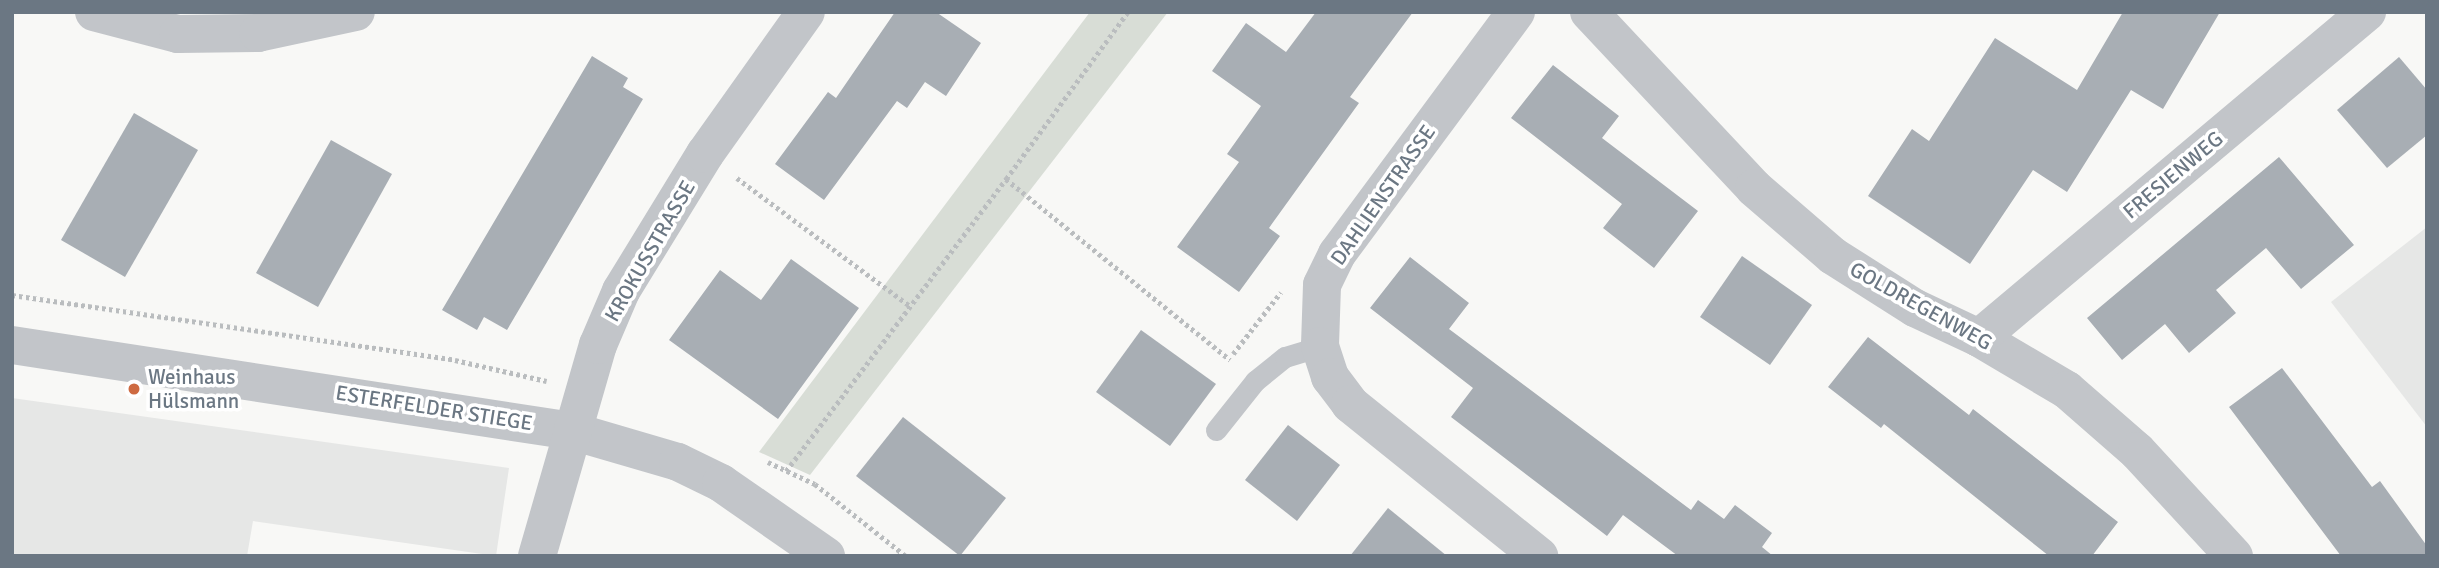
<!DOCTYPE html>
<meta charset="utf-8">
<style>
body{margin:0}
#map{position:relative;width:2439px;height:568px;overflow:hidden;background:#f8f8f6;font-family:Signika,sans-serif}
div>[style]{position:absolute}
.built>*{inset:0;background:#e6e7e6}
.green>*{inset:0;background:#d8ddd6}
.building>*{inset:0;background:#a8aeb4}
.path>*{height:4.5px;margin-top:-2.25px;transform-origin:0;background:repeating-linear-gradient(90deg,#babdbf 0 3.5px,transparent 0 7px)}
.service>*{height:21px;margin:-10.5px;padding:0 10.5px;transform-origin:10.5px;border-radius:10.5px;background:#c2c5c9}
.minor>*{height:38px;margin:-19px;padding:0 19px;transform-origin:19px;border-radius:19px;background:#c2c5c9}
.dots>*{width:19px;height:19px;translate:-50% -50%;box-sizing:border-box;border:4px solid #fff;border-radius:50%}
span{translate:-50% -50%;white-space:nowrap;text-align:center;line-height:1.15;-webkit-text-stroke:7px #fff;paint-order:stroke}
.street-label{font-size:21px;color:#6b7783}
.poi-label{font-size:21px;color:#6b7783}
.left{translate:0 -50%;text-align:left}
.frame{position:absolute;inset:0;border:14px solid #6b7783;pointer-events:none}
</style>
<div id="map">
<div class="built">
<i style="clip-path:polygon(2427px 227px,2427px 427px,2331px 302px)"></i>
<i style="clip-path:polygon(12px 398px,509px 468px,496px 556px,253px 521px,247px 556px,12px 556px)"></i>
</div>
<div class="green">
<i style="clip-path:polygon(1090px 12px,1168px 12px,810px 475px,759px 452px)"></i>
</div>
<div class="building">
<i style="clip-path:polygon(895px 12px,936px 12px,981px 43px,946px 96px,925px 82px,907px 108px,897px 101px,824px 200px,775px 164px,828px 92px,836px 98px)"></i>
<i style="clip-path:polygon(1316px 12px,1413px 12px,1350px 97px,1359px 103px,1269px 228px,1280px 236px,1239px 292px,1177px 247px,1239px 162px,1227px 154px,1261px 106px,1212px 71px,1246px 23px,1286px 52px)"></i>
<i style="clip-path:polygon(2123px 12px,2220px 12px,2163px 109px,2131px 90px,2067px 192px,2033px 170px,1970px 264px,1868px 196px,1912px 129px,1929px 141px,1995px 38px,2077px 90px)"></i>
<i style="clip-path:polygon(592px 56px,628px 78px,623px 87px,643px 99px,507px 330px,484px 317px,477px 330px,442px 310px)"></i>
<i style="clip-path:polygon(2399px 57px,2427px 90px,2427px 135px,2387px 168px,2337px 110px)"></i>
<i style="clip-path:polygon(1553px 65px,1619px 116px,1602px 138px,1698px 211px,1654px 268px,1603px 228px,1622px 204px,1511px 118px)"></i>
<i style="clip-path:polygon(134px 113px,198px 150px,125px 277px,61px 240px)"></i>
<i style="clip-path:polygon(331px 140px,392px 174px,318px 307px,256px 273px)"></i>
<i style="clip-path:polygon(2279px 157px,2354px 245px,2301px 289px,2266px 248px,2216px 290px,2236px 313px,2189px 353px,2165px 324px,2122px 360px,2087px 318px)"></i>
<i style="clip-path:polygon(1742px 256px,1812px 305px,1770px 365px,1700px 317px)"></i>
<i style="clip-path:polygon(1410px 257px,1469px 303px,1449px 329px,1691px 510px,1698px 500px,1724px 519px,1735px 505px,1772px 533px,1762px 547px,1773px 556px,1678px 556px,1623px 515px,1607px 536px,1451px 417px,1473px 388px,1370px 308px)"></i>
<i style="clip-path:polygon(791px 259px,859px 308px,778px 419px,669px 340px,720px 270px,761px 300px)"></i>
<i style="clip-path:polygon(1141px 330px,1216px 384px,1170px 446px,1096px 392px)"></i>
<i style="clip-path:polygon(1868px 337px,1969px 415px,1973px 409px,2118px 522px,2092px 556px,2049px 556px,1884px 424px,1881px 428px,1828px 387px)"></i>
<i style="clip-path:polygon(2282px 368px,2372px 487px,2380px 481px,2427px 546px,2427px 556px,2341px 556px,2229px 407px)"></i>
<i style="clip-path:polygon(903px 417px,1006px 498px,960px 556px,856px 476px)"></i>
<i style="clip-path:polygon(1288px 425px,1340px 465px,1297px 521px,1245px 480px)"></i>
<i style="clip-path:polygon(1388px 508px,1447px 556px,1350px 556px)"></i>
</div>
<div class="path">
<i style="left:737px;top:178px;width:215px;rotate:36.5deg"></i>
<i style="left:1006px;top:179px;width:207px;rotate:-53.9deg"></i>
<i style="left:12px;top:295px;width:448px;rotate:8.3deg"></i>
<i style="left:455px;top:360px;width:94px;rotate:12.9deg"></i>
<i style="left:1233px;top:354px;width:78px;rotate:-52.3deg"></i>
<i style="left:768px;top:462px;width:52px;rotate:25.1deg"></i>
<i style="left:815px;top:484px;width:116px;rotate:38.4deg"></i>
<i style="left:786px;top:471px;width:366px;rotate:-53deg"></i>
<i style="left:1006px;top:179px;width:288px;rotate:38.9deg"></i>
</div>
<div class="service">
<i style="left:1216px;top:430px;width:63px;rotate:-51.5deg"></i>
<i style="left:1255px;top:381px;width:38px;rotate:-39deg"></i>
<i style="left:1285px;top:357px;width:37px;rotate:-17deg"></i>
</div>
<div class="minor">
<i style="left:94px;top:12px;width:87px;rotate:14.7deg"></i>
<i style="left:178px;top:34px;width:80px;rotate:-0.7deg"></i>
<i style="left:258px;top:33px;width:100px;rotate:-12.1deg"></i>
<i style="left:1516px;top:12px;width:301px;rotate:126.5deg"></i>
<i style="left:1337px;top:254px;width:34px;rotate:116deg"></i>
<i style="left:1322px;top:285px;width:61px;rotate:91.9deg"></i>
<i style="left:1320px;top:346px;width:33px;rotate:72deg"></i>
<i style="left:1330px;top:377px;width:34px;rotate:53deg"></i>
<i style="left:1350px;top:404px;width:243px;rotate:38.8deg"></i>
<i style="left:1589px;top:12px;width:241px;rotate:46.8deg"></i>
<i style="left:1754px;top:188px;width:104px;rotate:40.7deg"></i>
<i style="left:1833px;top:256px;width:97px;rotate:32.4deg"></i>
<i style="left:1915px;top:308px;width:71px;rotate:25.1deg"></i>
<i style="left:1979px;top:338px;width:102px;rotate:30.6deg"></i>
<i style="left:2067px;top:390px;width:93px;rotate:41.1deg"></i>
<i style="left:2137px;top:451px;width:143px;rotate:47.3deg"></i>
<i style="left:1979px;top:338px;width:507px;rotate:-40.04deg"></i>
<i style="left:12px;top:345px;width:567px;rotate:8.73deg"></i>
<i style="left:572px;top:431px;width:110px;rotate:16.3deg"></i>
<i style="left:678px;top:462px;width:48px;rotate:26deg"></i>
<i style="left:721px;top:483px;width:128px;rotate:34.8deg"></i>
<i style="left:537px;top:556px;width:220px;rotate:-73.9deg"></i>
<i style="left:598px;top:345px;width:59px;rotate:-66.9deg"></i>
<i style="left:621px;top:291px;width:161px;rotate:-58.5deg"></i>
<i style="left:705px;top:154px;width:174px;rotate:-54.6deg"></i>
</div>
<div class="dots">
<i style="left:134px;top:389px;background:#ce6a41"></i>
</div>
<div class="street-label">
<span style="left:2173px;top:175px;rotate:-40deg">FRESIENWEG</span>
<span style="left:1383px;top:195px;rotate:-55deg">DAHLIENSTRASSE</span>
<span style="left:650px;top:251px;rotate:-60deg">KROKUSSTRASSE</span>
<span style="left:1921px;top:306px;rotate:29deg">GOLDREGENWEG</span>
<span style="left:434px;top:408px;rotate:9deg">ESTERFELDER STIEGE</span>
</div>
<div class="poi-label">
<span class="left" style="left:148px;top:389px">Weinhaus<br>Hülsmann</span>
</div>
<div class="frame"></div>
</div>
